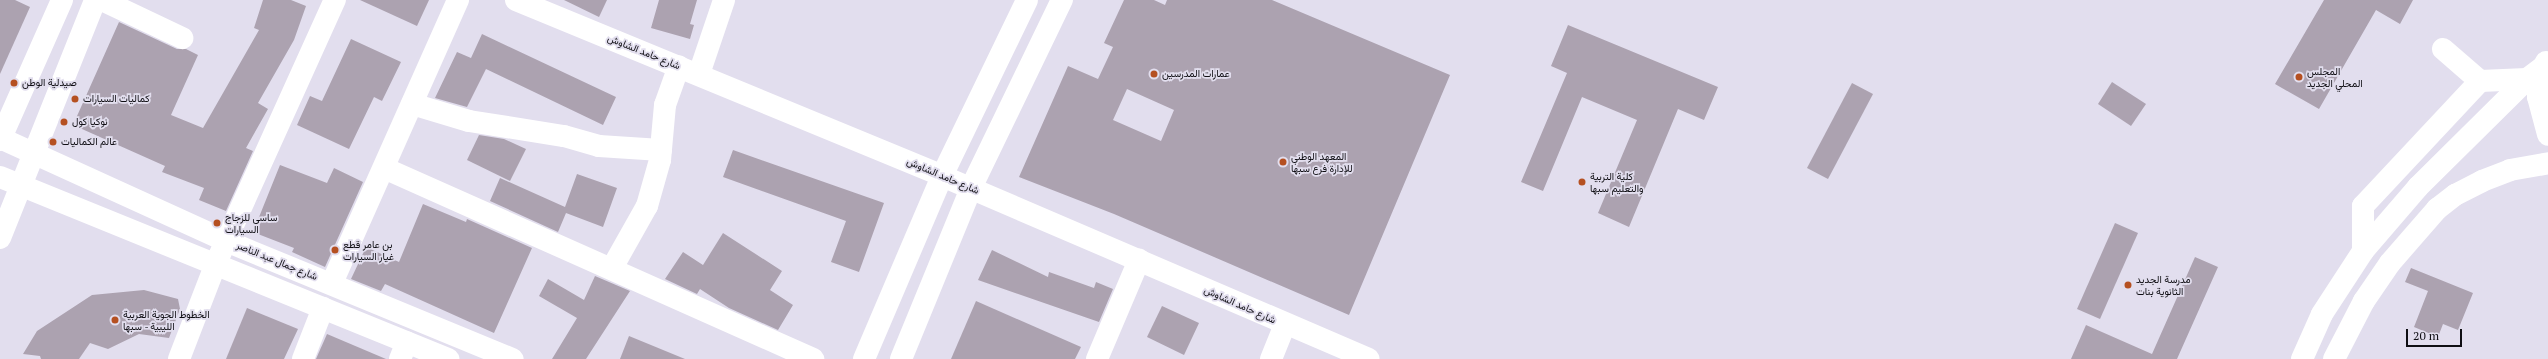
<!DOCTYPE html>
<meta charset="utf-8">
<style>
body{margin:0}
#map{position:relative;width:2548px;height:359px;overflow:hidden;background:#e2deee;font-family:"PT Serif",Vazirmatn,serif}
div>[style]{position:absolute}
.building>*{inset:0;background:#aca2b0}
.minor>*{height:22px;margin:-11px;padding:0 11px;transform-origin:11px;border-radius:11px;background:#fff}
.major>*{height:22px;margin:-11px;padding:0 11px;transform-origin:11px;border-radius:11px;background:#fff}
.dots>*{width:11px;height:11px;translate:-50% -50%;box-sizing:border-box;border:2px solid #e2deee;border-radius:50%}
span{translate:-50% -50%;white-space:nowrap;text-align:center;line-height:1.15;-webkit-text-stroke:3.5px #e2deee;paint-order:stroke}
.street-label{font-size:10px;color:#0f0e13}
.poi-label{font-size:10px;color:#0f0e13}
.left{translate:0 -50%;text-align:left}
.scale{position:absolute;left:2406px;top:329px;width:56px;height:18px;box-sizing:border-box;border:2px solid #0f0e13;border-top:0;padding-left:5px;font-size:12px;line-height:14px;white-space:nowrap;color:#0f0e13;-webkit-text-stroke:3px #e2deee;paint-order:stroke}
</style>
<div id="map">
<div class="building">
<i style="clip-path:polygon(0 0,15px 0,30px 7px,0 74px)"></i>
<i style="clip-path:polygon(263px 0,291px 0,306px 6px,294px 40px,258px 103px,268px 109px,246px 148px,253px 151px,226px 211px,199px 200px,204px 188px,162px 172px,165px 166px,73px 125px,119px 22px,177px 49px,186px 49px,198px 55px,171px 115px,203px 128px,259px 30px,254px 28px)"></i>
<i style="clip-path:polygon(360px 0,429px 0,417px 26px)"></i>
<i style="clip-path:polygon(564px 0,607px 0,599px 17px)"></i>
<i style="clip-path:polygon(659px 0,697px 0,690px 24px,694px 25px,690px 39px,651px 28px)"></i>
<i style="clip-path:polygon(evenodd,1124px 0,1154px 0,1165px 5px,1167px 0,1272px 0,1450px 75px,1349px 315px,1114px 214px,1019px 177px,1068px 66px,1098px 79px,1113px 47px,1104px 43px,1124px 0,1127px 89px,1174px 110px,1161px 141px,1113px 120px,1127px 89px)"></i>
<i style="clip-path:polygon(2324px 0,2413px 0,2400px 24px,2376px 10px,2319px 109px,2275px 84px)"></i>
<i style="clip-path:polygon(1568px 25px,1718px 87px,1704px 120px,1678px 109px,1629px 227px,1598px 213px,1637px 120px,1582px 97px,1543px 191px,1521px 182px,1567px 73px,1551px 66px)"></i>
<i style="clip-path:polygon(482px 34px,616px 97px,603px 125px,486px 69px,467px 107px,435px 98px,457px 52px,471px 58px)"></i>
<i style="clip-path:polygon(351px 39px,401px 62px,382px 101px,374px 97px,349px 149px,297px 125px,310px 96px,322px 101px)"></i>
<i style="clip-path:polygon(2112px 82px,2146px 104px,2131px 126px,2098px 104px)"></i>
<i style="clip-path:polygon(1852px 83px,1873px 94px,1828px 179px,1807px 168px)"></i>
<i style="clip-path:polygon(479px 135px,504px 139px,526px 149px,510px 181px,467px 160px)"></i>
<i style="clip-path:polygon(733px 150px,884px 203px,859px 272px,831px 262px,846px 221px,723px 177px)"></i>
<i style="clip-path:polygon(280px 165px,327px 183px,334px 168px,363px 182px,325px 267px,292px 252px,294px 248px,253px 232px)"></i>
<i style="clip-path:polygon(577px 174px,617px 188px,603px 227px,566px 213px,558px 232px,490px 201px,500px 178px,565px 207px)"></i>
<i style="clip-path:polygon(423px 204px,466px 222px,467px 219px,532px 248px,494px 333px,385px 284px,381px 291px,351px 279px,366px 247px,399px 262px)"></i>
<i style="clip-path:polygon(2115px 223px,2138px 233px,2100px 319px,2077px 309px)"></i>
<i style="clip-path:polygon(723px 233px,782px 271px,770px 290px,793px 305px,778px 330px,729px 308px,700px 289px,697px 294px,665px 279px,683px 252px,703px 265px)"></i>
<i style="clip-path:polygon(992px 250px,1048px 277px,1049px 272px,1094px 288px,1096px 282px,1113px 289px,1099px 322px,978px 280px)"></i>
<i style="clip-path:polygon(2195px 257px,2218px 267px,2177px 359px,2071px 359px,2086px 325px,2152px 354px)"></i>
<i style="clip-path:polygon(2411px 268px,2473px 293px,2458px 330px,2443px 324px,2438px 337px,2414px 327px,2428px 291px,2405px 282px)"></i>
<i style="clip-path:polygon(595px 276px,630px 291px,586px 359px,552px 359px,577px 318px,539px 296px,548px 279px,584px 300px)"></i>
<i style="clip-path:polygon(144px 290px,178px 299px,180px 309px,169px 338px,139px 334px,108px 349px,90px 343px,79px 359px,41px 359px,40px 356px,23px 354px,37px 331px,92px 295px)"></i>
<i style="clip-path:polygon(976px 301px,1081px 347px,1075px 359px,951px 359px)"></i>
<i style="clip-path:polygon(1162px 306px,1199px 323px,1184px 355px,1147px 337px)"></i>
<i style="clip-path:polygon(247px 308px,298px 329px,284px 359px,226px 359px)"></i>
<i style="clip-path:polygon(327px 334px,386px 359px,316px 359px)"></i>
<i style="clip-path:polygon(629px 336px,685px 359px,620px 359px)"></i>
</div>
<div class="minor">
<i style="left:102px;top:0;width:89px;rotate:25.4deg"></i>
<i style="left:516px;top:0;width:461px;rotate:22.4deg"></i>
<i style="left:942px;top:176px;width:464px;rotate:23.2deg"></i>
<i style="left:2443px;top:49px;width:49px;rotate:40.9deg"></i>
<i style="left:699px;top:74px;width:78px;rotate:-71.3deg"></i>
<i style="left:412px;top:104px;width:59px;rotate:16.6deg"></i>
<i style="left:469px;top:121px;width:96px;rotate:9deg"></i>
<i style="left:564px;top:136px;width:36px;rotate:16deg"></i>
<i style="left:599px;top:146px;width:62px;rotate:3.7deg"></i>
<i style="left:384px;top:168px;width:470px;rotate:24deg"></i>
<i style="left:2363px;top:251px;width:45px;rotate:-90deg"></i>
<i style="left:2363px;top:206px;width:171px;rotate:-46.9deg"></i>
<i style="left:2480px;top:81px;width:47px;rotate:-2.4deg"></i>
<i style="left:612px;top:268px;width:71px;rotate:-60.6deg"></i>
<i style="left:647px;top:206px;width:48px;rotate:-74.2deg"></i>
<i style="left:660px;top:160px;width:55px;rotate:-84.8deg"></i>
<i style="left:665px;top:105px;width:41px;rotate:-70.3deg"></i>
<i style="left:332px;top:283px;width:310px;rotate:-66deg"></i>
<i style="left:179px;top:359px;width:103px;rotate:-68.9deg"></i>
<i style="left:216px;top:263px;width:289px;rotate:-65.7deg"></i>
<i style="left:303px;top:359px;width:55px;rotate:-68.6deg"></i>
<i style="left:400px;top:359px;width:18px;rotate:-68deg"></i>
<i style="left:1097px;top:359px;width:108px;rotate:-67deg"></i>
<i style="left:1271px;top:359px;width:37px;rotate:-68deg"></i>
</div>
<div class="major">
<i style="left:2546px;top:62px;width:18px;rotate:117deg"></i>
<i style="left:2538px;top:78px;width:19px;rotate:90deg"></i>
<i style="left:2538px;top:97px;width:39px;rotate:75deg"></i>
<i style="left:0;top:138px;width:248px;rotate:24.5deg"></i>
<i style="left:226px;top:241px;width:310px;rotate:22.4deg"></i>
<i style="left:0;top:140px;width:153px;rotate:-66.1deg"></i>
<i style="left:0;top:177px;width:484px;rotate:22.1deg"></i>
<i style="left:0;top:238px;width:256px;rotate:-68.2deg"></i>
<i style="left:864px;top:359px;width:199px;rotate:-66.9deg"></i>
<i style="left:942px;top:176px;width:195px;rotate:-64.2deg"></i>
<i style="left:901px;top:359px;width:185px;rotate:-67.7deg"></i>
<i style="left:971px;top:188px;width:209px;rotate:-64.2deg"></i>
<i style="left:2302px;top:359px;width:49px;rotate:-66deg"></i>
<i style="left:2322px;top:314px;width:75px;rotate:-56.9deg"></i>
<i style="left:2363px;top:251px;width:84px;rotate:-49.3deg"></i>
<i style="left:2418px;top:187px;width:153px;rotate:-44.7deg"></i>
<i style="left:2527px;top:79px;width:20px;rotate:-37deg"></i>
<i style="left:2334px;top:359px;width:65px;rotate:-62.7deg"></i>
<i style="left:2364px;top:301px;width:46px;rotate:-55.6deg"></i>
<i style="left:2390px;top:263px;width:72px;rotate:-49deg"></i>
<i style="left:2437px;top:209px;width:23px;rotate:-38deg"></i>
<i style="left:2455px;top:195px;width:30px;rotate:-27deg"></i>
<i style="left:2482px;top:181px;width:30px;rotate:-21deg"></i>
<i style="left:2510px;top:170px;width:39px;rotate:-10deg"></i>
</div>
<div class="dots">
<i style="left:1154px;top:74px;background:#b55021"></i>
<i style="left:2299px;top:77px;background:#b55021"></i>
<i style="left:14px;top:83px;background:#b55021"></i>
<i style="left:75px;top:99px;background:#b55021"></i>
<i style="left:64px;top:122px;background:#b55021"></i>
<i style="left:53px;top:142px;background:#b55021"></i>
<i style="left:1283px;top:162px;background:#b55021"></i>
<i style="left:1582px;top:182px;background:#b55021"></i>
<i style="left:217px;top:223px;background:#b55021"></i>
<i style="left:335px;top:250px;background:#b55021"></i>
<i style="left:2128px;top:285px;background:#b55021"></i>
<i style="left:115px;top:320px;background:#b55021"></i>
</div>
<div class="street-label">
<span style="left:644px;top:52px;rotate:22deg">شارع حامد الشاوش</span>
<span style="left:943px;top:176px;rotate:23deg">شارع حامد الشاوش</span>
<span style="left:277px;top:261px;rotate:22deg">شارع جمال عبد الناصر</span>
<span style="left:1240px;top:305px;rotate:24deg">شارع حامد الشاوش</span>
</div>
<div class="poi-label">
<span class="left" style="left:2307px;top:77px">المجلس<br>المحلي الجديد</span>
<span class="left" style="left:1162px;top:74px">عمارات المدرسين</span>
<span class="left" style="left:22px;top:83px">صيدلية الوطن</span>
<span class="left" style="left:83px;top:99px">كماليات السيارات</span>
<span class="left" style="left:72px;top:122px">نوكيا كول</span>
<span class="left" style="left:61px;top:142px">عالم الكماليات</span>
<span class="left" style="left:1291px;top:162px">المعهد الوطني<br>للإدارة فرع سبها</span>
<span class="left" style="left:1590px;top:182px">كلية التربية<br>والتعليم سبها</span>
<span class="left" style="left:225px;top:223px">ساسي للزجاج<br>السيارات</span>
<span class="left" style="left:343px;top:250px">بن عامر قطع<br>غيار السيارات</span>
<span class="left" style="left:2136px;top:285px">مدرسة الجديد<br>الثانوية بنات</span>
<span class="left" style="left:123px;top:320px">الخطوط الجوية العربية<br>الليبية - سبها</span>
</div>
<div class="scale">20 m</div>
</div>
